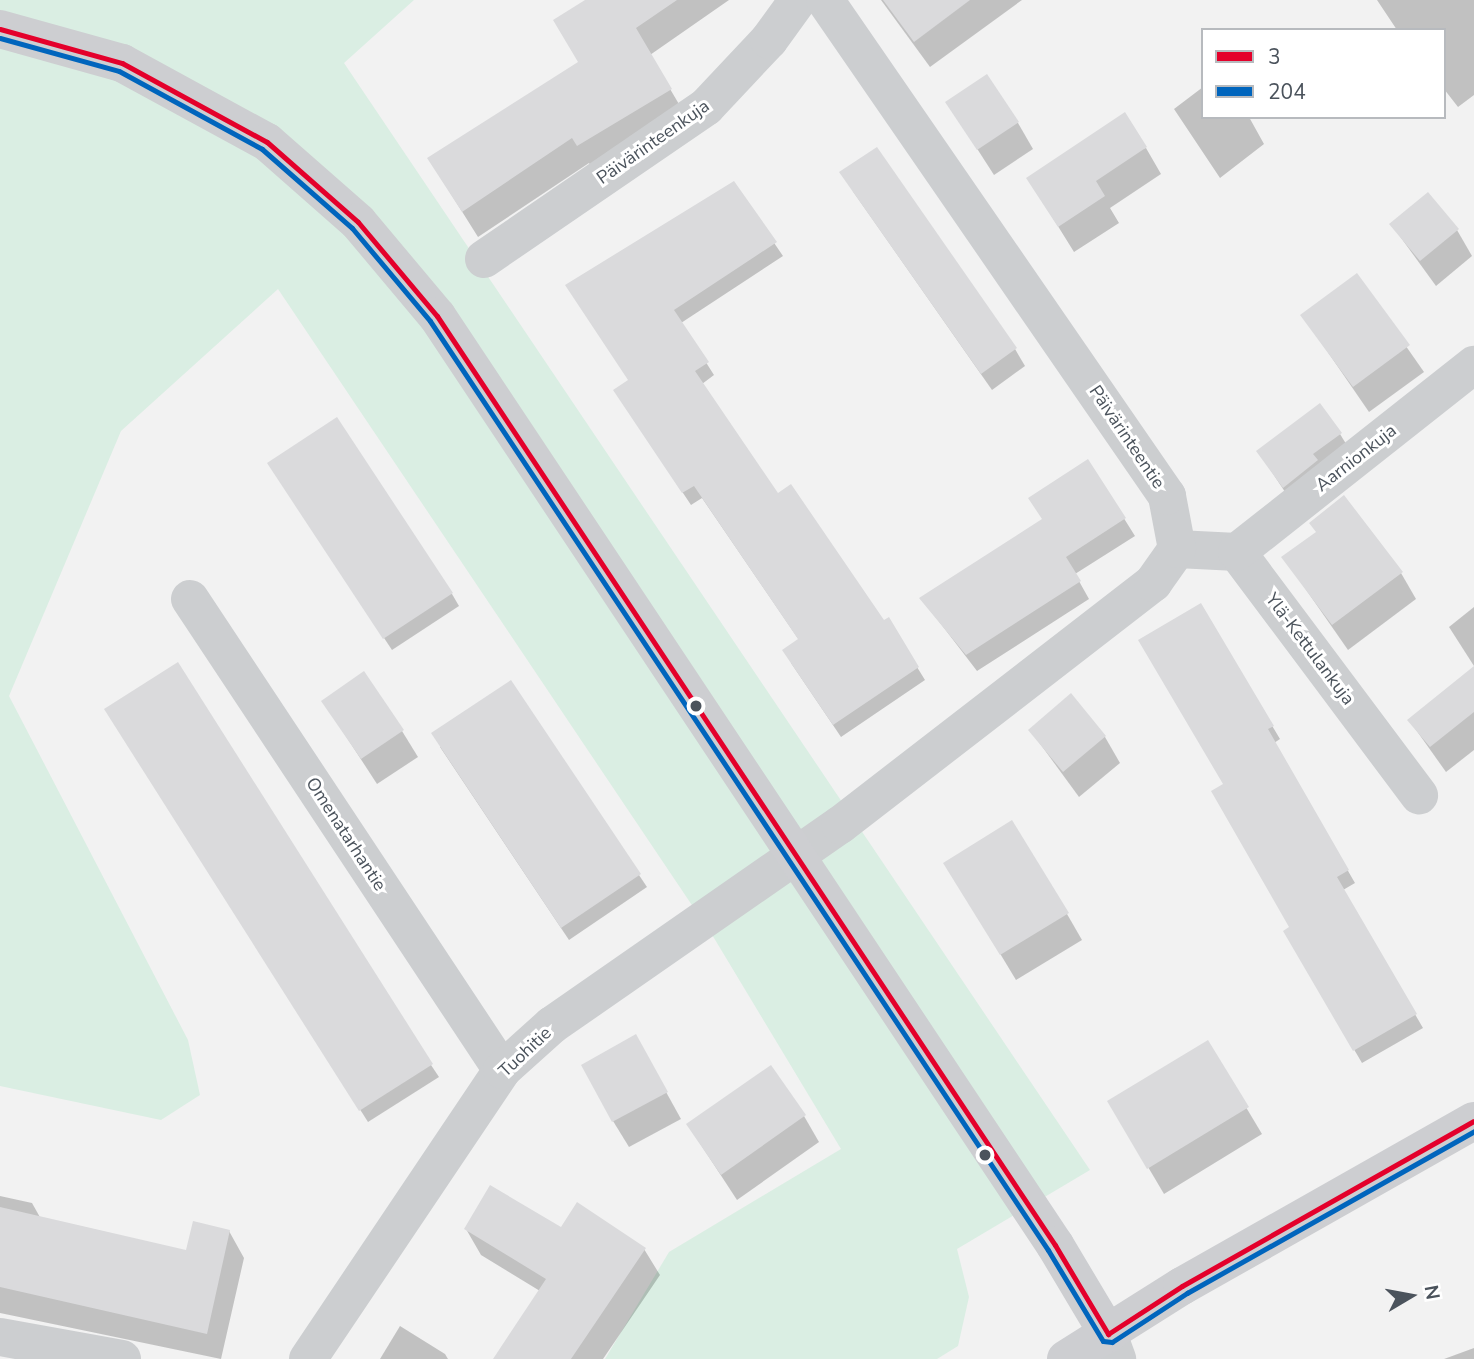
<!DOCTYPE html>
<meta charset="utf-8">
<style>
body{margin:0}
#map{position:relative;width:1474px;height:1359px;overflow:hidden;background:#f2f2f2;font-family:"Nunito Sans",sans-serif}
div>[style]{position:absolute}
.green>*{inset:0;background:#daeee3}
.shadow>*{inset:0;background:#0003}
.building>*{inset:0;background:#dadadc}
.street>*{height:38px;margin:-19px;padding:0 19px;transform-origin:19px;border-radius:19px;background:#ccced0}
.secondary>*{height:38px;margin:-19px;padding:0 19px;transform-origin:19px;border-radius:19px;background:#cdced1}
.bus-1>*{height:5px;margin:-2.5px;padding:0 2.5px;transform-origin:2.5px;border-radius:2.5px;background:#e4002b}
.bus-2>*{height:5px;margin:-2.5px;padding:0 2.5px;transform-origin:2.5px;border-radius:2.5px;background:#0065bd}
.dots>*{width:19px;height:19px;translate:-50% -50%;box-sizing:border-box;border:4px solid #fff;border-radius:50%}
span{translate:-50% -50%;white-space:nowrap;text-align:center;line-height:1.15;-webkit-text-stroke:6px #fff;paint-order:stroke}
.street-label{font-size:18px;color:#4b535c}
.legend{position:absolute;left:1201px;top:28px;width:245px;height:91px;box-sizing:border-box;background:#fff;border:2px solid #b7babe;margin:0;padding:9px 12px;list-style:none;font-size:21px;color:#4b535c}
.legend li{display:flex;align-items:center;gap:14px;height:35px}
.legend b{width:35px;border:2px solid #b7babe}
.north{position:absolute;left:1376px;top:1261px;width:70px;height:70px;-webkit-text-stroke:5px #fff;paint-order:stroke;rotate:80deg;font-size:19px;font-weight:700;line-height:28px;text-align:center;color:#4b535c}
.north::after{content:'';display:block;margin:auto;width:24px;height:32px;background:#4b535c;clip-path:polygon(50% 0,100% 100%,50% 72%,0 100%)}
</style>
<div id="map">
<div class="green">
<i style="clip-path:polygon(0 0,414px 0,344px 63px,1090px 1170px,957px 1249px,969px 1297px,958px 1346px,937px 1359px,605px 1359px,669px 1252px,841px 1149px,714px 938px,278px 289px,121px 431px,9px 696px,188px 1040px,200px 1095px,161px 1120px,0 1086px)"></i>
</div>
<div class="shadow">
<i style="clip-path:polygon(589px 0,729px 0,650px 55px,686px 116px,594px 171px,589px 163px,478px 237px,429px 159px,580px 63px)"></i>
<i style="clip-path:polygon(881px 0,1022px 0,930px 67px)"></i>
<i style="clip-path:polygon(1377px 0,1474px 0,1474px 95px,1458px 107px,1444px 89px,1444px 30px,1397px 30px)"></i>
<i style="clip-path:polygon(1203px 87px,1203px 117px,1249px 117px,1264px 144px,1220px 178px,1174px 109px)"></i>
<i style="clip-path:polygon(947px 102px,1018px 123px,1033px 149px,994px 175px)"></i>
<i style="clip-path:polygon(1146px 148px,1161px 174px,1110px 208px,1119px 223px,1074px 252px,1028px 178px)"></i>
<i style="clip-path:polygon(733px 183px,783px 256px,681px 323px,714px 375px,702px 384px,778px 495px,883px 623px,888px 620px,925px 680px,841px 737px,791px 663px,799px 640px,702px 498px,691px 505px,623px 403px)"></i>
<i style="clip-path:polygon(852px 190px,1015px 349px,1025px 366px,992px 390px)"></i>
<i style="clip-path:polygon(1391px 224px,1457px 230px,1472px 256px,1436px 286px)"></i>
<i style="clip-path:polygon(1357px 276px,1424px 372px,1369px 412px,1303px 316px)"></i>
<i style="clip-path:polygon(1340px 434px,1356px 460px,1299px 513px,1258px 451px)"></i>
<i style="clip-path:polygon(1088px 461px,1135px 536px,1075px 574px,1089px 599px,977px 671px,921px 598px,1043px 520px)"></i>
<i style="clip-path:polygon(277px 476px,452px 594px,459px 606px,392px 650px)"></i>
<i style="clip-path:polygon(1284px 558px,1401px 573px,1416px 599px,1348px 650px)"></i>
<i style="clip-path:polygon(1200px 605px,1280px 739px,1274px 743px,1355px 883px,1343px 890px,1423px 1028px,1362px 1063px,1285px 932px,1291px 928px,1226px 784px)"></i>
<i style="clip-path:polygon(1474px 607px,1474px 666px,1449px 627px)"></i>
<i style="clip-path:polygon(510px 682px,647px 887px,569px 940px,440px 747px)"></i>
<i style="clip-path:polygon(1474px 697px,1474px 750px,1446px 772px,1409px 720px)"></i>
<i style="clip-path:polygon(323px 701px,402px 731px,418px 757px,377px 784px)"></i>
<i style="clip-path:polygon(114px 722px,431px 1065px,439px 1077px,368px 1122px)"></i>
<i style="clip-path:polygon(1030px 730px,1105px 737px,1120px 763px,1079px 797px)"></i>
<i style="clip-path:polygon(961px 889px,1067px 914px,1082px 940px,1016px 980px)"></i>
<i style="clip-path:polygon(1207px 1042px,1262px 1134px,1164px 1194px,1109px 1101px)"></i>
<i style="clip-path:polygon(650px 1063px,681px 1119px,629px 1147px,613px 1121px)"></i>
<i style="clip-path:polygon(804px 1116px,819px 1142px,737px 1200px,688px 1125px)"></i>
<i style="clip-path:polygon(0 1196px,32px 1203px,41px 1219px,188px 1252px,229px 1231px,244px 1258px,221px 1359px,0 1313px)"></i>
<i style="clip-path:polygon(466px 1229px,561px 1229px,644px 1249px,660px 1275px,603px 1359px,496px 1359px,540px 1291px,481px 1255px)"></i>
<i style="clip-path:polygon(400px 1326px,445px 1354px,448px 1359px,380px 1359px)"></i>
<i style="clip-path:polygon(1474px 1348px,1474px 1359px,1444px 1359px)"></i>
</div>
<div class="building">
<i style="clip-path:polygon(585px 0,677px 0,636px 28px,672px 89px,577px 146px,572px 138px,462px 212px,427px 158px,578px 62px,553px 20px)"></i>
<i style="clip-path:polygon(883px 0,970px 0,914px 42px)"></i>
<i style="clip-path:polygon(987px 74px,1019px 122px,977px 150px,945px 102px)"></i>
<i style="clip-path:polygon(1125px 112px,1147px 147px,1096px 181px,1105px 196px,1058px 227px,1026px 178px)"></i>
<i style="clip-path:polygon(877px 147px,1017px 348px,981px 374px,839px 172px)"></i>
<i style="clip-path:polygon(734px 181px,777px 242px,674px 310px,709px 362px,695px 371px,778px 493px,791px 484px,884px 620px,889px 617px,919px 667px,833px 725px,782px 650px,798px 639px,694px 486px,682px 493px,613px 390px,628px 380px,565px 285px)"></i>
<i style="clip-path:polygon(1428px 192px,1459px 229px,1420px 261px,1389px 224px)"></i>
<i style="clip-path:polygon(1357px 273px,1410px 345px,1353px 387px,1300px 315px)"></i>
<i style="clip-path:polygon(1320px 403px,1342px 433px,1313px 454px,1318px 460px,1283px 488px,1256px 451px)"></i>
<i style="clip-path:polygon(337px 417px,453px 593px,383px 639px,267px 463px)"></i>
<i style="clip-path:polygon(1088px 459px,1126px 518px,1066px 557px,1081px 581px,966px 655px,919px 598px,1042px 519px,1028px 498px)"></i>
<i style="clip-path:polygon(1344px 495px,1403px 572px,1332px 625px,1281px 557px,1316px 532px,1309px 523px)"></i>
<i style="clip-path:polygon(1201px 603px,1274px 726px,1268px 729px,1349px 870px,1337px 877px,1417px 1014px,1353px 1051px,1283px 931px,1289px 927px,1211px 791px,1223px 784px,1138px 640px)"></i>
<i style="clip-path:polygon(178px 662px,433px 1064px,359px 1111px,104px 709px)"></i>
<i style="clip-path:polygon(1474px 666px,1474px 712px,1430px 747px,1407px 720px)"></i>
<i style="clip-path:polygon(364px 671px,404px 730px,361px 759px,321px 701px)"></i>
<i style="clip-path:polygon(511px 680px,641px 874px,561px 928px,431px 733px)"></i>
<i style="clip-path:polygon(1071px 693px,1106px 736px,1063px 772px,1028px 730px)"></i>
<i style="clip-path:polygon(1012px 820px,1069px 913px,1000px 955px,943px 863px)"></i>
<i style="clip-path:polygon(636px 1034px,668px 1092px,612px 1122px,581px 1065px)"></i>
<i style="clip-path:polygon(1208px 1040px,1249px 1107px,1147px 1169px,1107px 1101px)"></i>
<i style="clip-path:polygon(771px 1065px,806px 1115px,721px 1175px,686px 1124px)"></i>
<i style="clip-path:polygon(490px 1185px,561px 1227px,577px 1202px,646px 1248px,571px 1359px,493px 1359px,546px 1279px,464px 1229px)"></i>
<i style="clip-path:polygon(0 1207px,186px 1250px,193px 1221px,230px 1230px,207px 1334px,0 1287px)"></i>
</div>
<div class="street">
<i style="left:484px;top:259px;width:269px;rotate:-34.4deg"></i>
<i style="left:706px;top:107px;width:92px;rotate:-46.8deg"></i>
<i style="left:769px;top:40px;width:49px;rotate:-54.1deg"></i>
<i style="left:1177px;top:549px;width:60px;rotate:2.9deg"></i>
<i style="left:1237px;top:552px;width:304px;rotate:53.2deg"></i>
<i style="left:1237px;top:552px;width:302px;rotate:-38.3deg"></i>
<i style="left:190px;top:599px;width:565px;rotate:56.48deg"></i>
<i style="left:1108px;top:1334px;width:27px;rotate:70deg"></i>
<i style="left:0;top:1337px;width:124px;rotate:10.2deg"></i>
<i style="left:308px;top:1359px;width:348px;rotate:-56.1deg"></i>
<i style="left:502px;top:1070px;width:67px;rotate:-42deg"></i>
<i style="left:552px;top:1025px;width:351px;rotate:-34.8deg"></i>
<i style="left:840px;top:825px;width:396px;rotate:-37.7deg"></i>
<i style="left:1153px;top:583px;width:42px;rotate:-54.8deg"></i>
<i style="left:1177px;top:549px;width:54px;rotate:-100.7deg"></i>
<i style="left:1167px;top:496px;width:602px;rotate:-124.59deg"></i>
</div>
<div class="secondary">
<i style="left:0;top:29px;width:127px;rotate:15.6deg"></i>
<i style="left:122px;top:63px;width:165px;rotate:28.6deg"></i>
<i style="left:267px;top:142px;width:121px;rotate:41.3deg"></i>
<i style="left:358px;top:222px;width:123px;rotate:50deg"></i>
<i style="left:437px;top:316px;width:1116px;rotate:56.37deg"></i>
<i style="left:1055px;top:1245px;width:104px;rotate:59.2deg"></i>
<i style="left:1066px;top:1359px;width:137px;rotate:-32.2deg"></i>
<i style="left:1182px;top:1286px;width:335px;rotate:-29.5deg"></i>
</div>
<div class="bus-1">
<i style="left:0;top:29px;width:127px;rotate:15.6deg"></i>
<i style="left:122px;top:63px;width:165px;rotate:28.6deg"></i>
<i style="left:267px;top:142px;width:121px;rotate:41.3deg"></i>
<i style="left:358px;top:222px;width:123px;rotate:50deg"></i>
<i style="left:437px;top:316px;width:1116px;rotate:56.37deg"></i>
<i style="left:1055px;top:1245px;width:104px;rotate:59.2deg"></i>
<i style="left:1108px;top:1334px;width:88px;rotate:-33deg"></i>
<i style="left:1182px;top:1286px;width:335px;rotate:-29.5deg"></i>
</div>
<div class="bus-2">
<i style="left:0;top:38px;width:123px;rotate:15.5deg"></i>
<i style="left:119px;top:71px;width:163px;rotate:28.6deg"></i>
<i style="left:262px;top:149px;width:120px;rotate:41.3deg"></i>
<i style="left:352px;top:228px;width:121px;rotate:50deg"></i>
<i style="left:430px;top:321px;width:1116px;rotate:56.37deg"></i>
<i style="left:1048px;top:1250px;width:106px;rotate:58.9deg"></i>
<i style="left:1103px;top:1341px;width:9px;rotate:6deg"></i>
<i style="left:1112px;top:1342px;width:90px;rotate:-33.2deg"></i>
<i style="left:1187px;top:1293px;width:330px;rotate:-29.4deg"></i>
</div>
<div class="dots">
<i style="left:696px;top:706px;background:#4b535c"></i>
<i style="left:985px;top:1155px;background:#4b535c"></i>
</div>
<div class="street-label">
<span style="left:653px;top:142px;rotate:-35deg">Päivärinteenkuja</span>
<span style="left:1127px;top:437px;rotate:56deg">Päivärinteentie</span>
<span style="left:1356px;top:458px;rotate:-38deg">Aarnionkuja</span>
<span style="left:1310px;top:649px;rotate:53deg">Ylä-Kettulankuja</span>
<span style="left:346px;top:834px;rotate:57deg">Omenatarhantie</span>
<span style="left:525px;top:1052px;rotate:-43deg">Tuohitie</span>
</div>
<ul class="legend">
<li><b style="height:9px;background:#e4002b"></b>3</li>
<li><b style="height:9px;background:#0065bd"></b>204</li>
</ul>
<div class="north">N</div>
</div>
